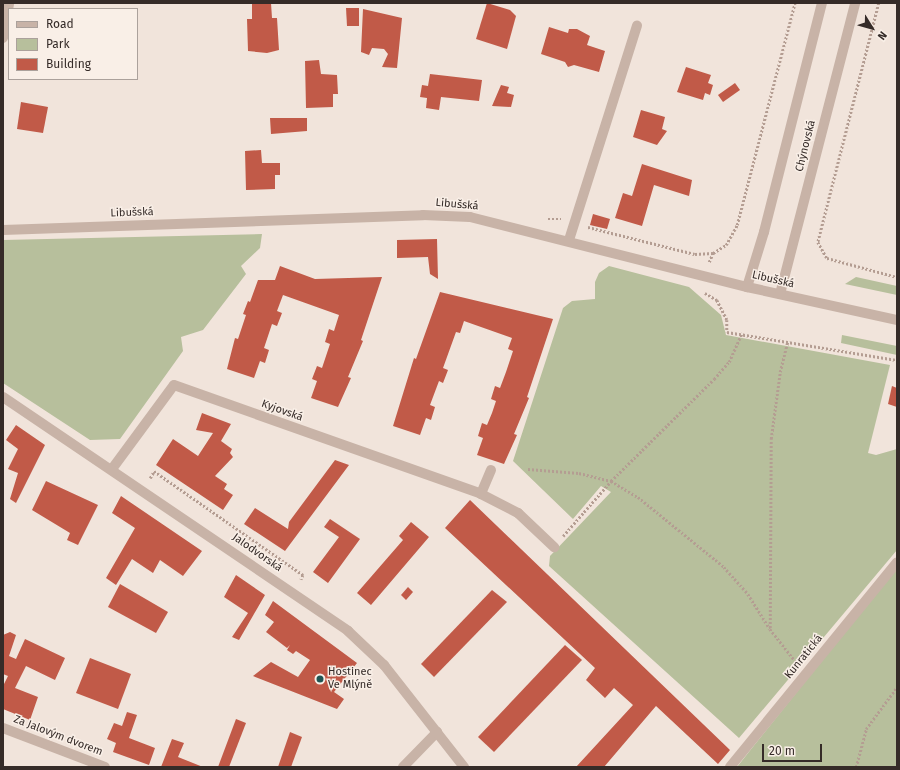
<!DOCTYPE html>
<meta charset="utf-8">
<style>
body{margin:0}
#map{position:relative;width:900px;height:770px;overflow:hidden;background:#f1e4db;font-family:"Fira Sans",sans-serif}
div>[style]{position:absolute}
.green>*{inset:0;background:#b7bf9c}
.building>*{inset:0;background:#c15a48}
.path>*{height:2.5px;margin-top:-1.25px;transform-origin:0;background:repeating-linear-gradient(90deg,#b49d92 0 2px,transparent 0 4px)}
.service>*{height:10px;margin:-5px;padding:0 5px;transform-origin:5px;border-radius:5px;background:#c8b3a7}
.minor>*{height:10px;margin:-5px;padding:0 5px;transform-origin:5px;border-radius:5px;background:#c8b3a7}
.tertiary>*{height:10px;margin:-5px;padding:0 5px;transform-origin:5px;border-radius:5px;background:#c8b3a7}
.dots>*{width:11px;height:11px;translate:-50% -50%;box-sizing:border-box;border:2px solid #f9efe7;border-radius:50%}
span{translate:-50% -50%;white-space:nowrap;text-align:center;line-height:1.15;-webkit-text-stroke:3px #f9efe7;paint-order:stroke}
.street-label{font-size:11px;color:#352b28}
.poi-label{font-size:11px;color:#352b28}
.left{translate:0 -50%;text-align:left}
.frame{position:absolute;inset:0;border:4px solid #352b28;pointer-events:none}
.legend{position:absolute;left:8px;top:8px;width:130px;height:72px;box-sizing:border-box;background:#f9efe7;border:1px solid #aba19b;margin:0;padding:5px 7px;list-style:none;font-size:12px;color:#352b28}
.legend li{display:flex;align-items:center;gap:8px;height:20px}
.legend b{width:20px;border:1px solid #aba19b}
.north{position:absolute;left:852px;top:8px;width:40px;height:40px;-webkit-text-stroke:3px #f9efe7;paint-order:stroke;rotate:127deg;font-size:11px;font-weight:700;line-height:16px;text-align:center;color:#352b28}
.north::after{content:'';display:block;margin:auto;width:14px;height:18px;background:#352b28;clip-path:polygon(50% 0,100% 100%,50% 72%,0 100%)}
.scale{position:absolute;left:762px;top:744px;width:60px;height:18px;box-sizing:border-box;border:2px solid #352b28;border-top:0;padding-left:5px;font-size:12px;line-height:14px;white-space:nowrap;color:#352b28;-webkit-text-stroke:3px #f9efe7;paint-order:stroke}
</style>
<div id="map">
<div class="green">
<i style="clip-path:polygon(262px 234px,260px 248px,241px 266px,246px 274px,203px 330px,181px 337px,183px 351px,120px 439px,90px 440px,3px 383px,3px 240px)"></i>
<i style="clip-path:polygon(609px 266px,689px 287px,721px 315px,726px 335px,890px 365px,868px 453px,876px 455px,897px 449px,897px 550px,739px 738px,549px 566px,550px 556px,611px 492px,601px 486px,573px 519px,513px 461px,563px 308px,572px 301px,595px 299px,595px 282px,599px 273px)"></i>
<i style="clip-path:polygon(856px 277px,897px 286px,897px 295px,845px 284px)"></i>
<i style="clip-path:polygon(842px 335px,897px 346px,897px 355px,841px 343px)"></i>
<i style="clip-path:polygon(897px 567px,897px 767px,737px 767px,752px 748px)"></i>
</div>
<div class="building">
<i style="clip-path:polygon(252px 3px,271px 3px,272px 18px,277px 18px,279px 50px,267px 53px,248px 51px,247px 19px,252px 19px)"></i>
<i style="clip-path:polygon(487px 3px,510px 10px,516px 16px,507px 49px,476px 39px)"></i>
<i style="clip-path:polygon(346px 8px,359px 8px,359px 26px,347px 26px)"></i>
<i style="clip-path:polygon(363px 9px,402px 18px,397px 68px,382px 67px,388px 54px,384px 49px,372px 48px,369px 55px,361px 52px)"></i>
<i style="clip-path:polygon(549px 27px,568px 33px,569px 29px,577px 29px,590px 36px,587px 45px,605px 51px,599px 72px,574px 65px,568px 67px,565px 62px,541px 54px)"></i>
<i style="clip-path:polygon(319px 60px,321px 74px,337px 75px,338px 94px,333px 94px,333px 107px,306px 108px,305px 61px)"></i>
<i style="clip-path:polygon(686px 67px,711px 75px,708px 83px,713px 85px,710px 95px,705px 93px,703px 100px,677px 92px)"></i>
<i style="clip-path:polygon(430px 74px,482px 80px,479px 101px,441px 97px,439px 110px,426px 108px,427px 98px,420px 97px,422px 85px,428px 86px)"></i>
<i style="clip-path:polygon(735px 83px,740px 90px,723px 102px,718px 95px)"></i>
<i style="clip-path:polygon(501px 85px,509px 87px,507px 93px,514px 95px,511px 107px,492px 106px)"></i>
<i style="clip-path:polygon(21px 102px,48px 107px,43px 133px,17px 129px)"></i>
<i style="clip-path:polygon(641px 110px,665px 117px,662px 129px,667px 131px,657px 145px,633px 137px)"></i>
<i style="clip-path:polygon(270px 118px,307px 118px,307px 131px,271px 134px)"></i>
<i style="clip-path:polygon(261px 150px,262px 163px,280px 163px,280px 175px,275px 175px,275px 189px,246px 190px,245px 151px)"></i>
<i style="clip-path:polygon(642px 164px,692px 180px,689px 196px,654px 185px,642px 226px,615px 218px,623px 193px,632px 196px)"></i>
<i style="clip-path:polygon(593px 214px,610px 219px,607px 229px,590px 225px)"></i>
<i style="clip-path:polygon(437px 239px,438px 279px,430px 274px,428px 257px,397px 258px,397px 240px)"></i>
<i style="clip-path:polygon(280px 266px,315px 279px,382px 277px,361px 340px,363px 341px,348px 377px,351px 378px,338px 407px,311px 398px,317px 381px,312px 379px,317px 366px,322px 368px,330px 344px,325px 342px,329px 329px,334px 331px,339px 315px,283px 295px,277px 311px,282px 313px,277px 326px,272px 324px,264px 348px,269px 350px,265px 363px,260px 361px,254px 378px,227px 369px,235px 338px,238px 339px,246px 315px,243px 314px,248px 301px,250px 302px,258px 280px,275px 280px)"></i>
<i style="clip-path:polygon(440px 292px,553px 319px,527px 397px,529px 398px,514px 434px,517px 435px,504px 464px,477px 455px,483px 438px,478px 436px,482px 423px,487px 425px,492px 413px,496px 401px,491px 399px,495px 386px,500px 388px,506px 372px,513px 351px,508px 349px,512px 338px,464px 321px,460px 333px,456px 332px,443px 368px,448px 370px,443px 383px,439px 381px,430px 405px,435px 407px,431px 420px,426px 418px,420px 435px,393px 426px,414px 358px,416px 359px)"></i>
<i style="clip-path:polygon(892px 386px,897px 388px,897px 407px,888px 404px)"></i>
<i style="clip-path:polygon(202px 413px,231px 424px,221px 441px,232px 449px,230px 453px,233px 457px,215px 476px,227px 484px,224px 489px,233px 495px,223px 510px,156px 465px,173px 439px,198px 456px,213px 433px,196px 430px)"></i>
<i style="clip-path:polygon(16px 425px,45px 445px,16px 503px,10px 499px,18px 473px,8px 469px,18px 449px,6px 440px)"></i>
<i style="clip-path:polygon(335px 460px,349px 465px,285px 551px,244px 524px,255px 508px,288px 529px,289px 522px)"></i>
<i style="clip-path:polygon(46px 481px,98px 505px,78px 545px,67px 540px,70px 533px,32px 510px)"></i>
<i style="clip-path:polygon(121px 496px,202px 551px,183px 576px,160px 560px,153px 573px,132px 559px,116px 585px,106px 578px,135px 528px,112px 513px)"></i>
<i style="clip-path:polygon(470px 500px,730px 750px,718px 764px,656px 706px,604px 767px,576px 767px,633px 705px,614px 688px,605px 698px,586px 680px,595px 668px,445px 528px)"></i>
<i style="clip-path:polygon(330px 519px,360px 539px,328px 583px,313px 572px,339px 537px,324px 527px)"></i>
<i style="clip-path:polygon(411px 522px,429px 537px,371px 605px,357px 593px,403px 540px,399px 536px)"></i>
<i style="clip-path:polygon(236px 575px,265px 595px,239px 640px,232px 637px,248px 613px,224px 597px)"></i>
<i style="clip-path:polygon(120px 584px,168px 612px,156px 633px,108px 607px)"></i>
<i style="clip-path:polygon(408px 587px,413px 592px,406px 600px,401px 595px)"></i>
<i style="clip-path:polygon(492px 590px,507px 602px,434px 677px,421px 664px)"></i>
<i style="clip-path:polygon(273px 601px,357px 663px,334px 692px,344px 699px,337px 709px,253px 676px,271px 662px,298px 677px,310px 660px,296px 651px,293px 654px,287px 650px,290px 645px,287px 648px,266px 632px,274px 622px,265px 615px)"></i>
<i style="clip-path:polygon(10px 632px,16px 635px,9px 656px,16px 659px,25px 639px,65px 658px,55px 680px,26px 666px,15px 688px,38px 697px,30px 720px,3px 709px,3px 686px,8px 676px,3px 674px,3px 635px)"></i>
<i style="clip-path:polygon(565px 645px,582px 660px,494px 752px,478px 737px)"></i>
<i style="clip-path:polygon(90px 658px,131px 674px,118px 709px,76px 693px)"></i>
<i style="clip-path:polygon(127px 712px,137px 715px,129px 738px,155px 748px,149px 765px,113px 752px,116px 743px,107px 739px,114px 723px,122px 726px)"></i>
<i style="clip-path:polygon(236px 719px,246px 723px,229px 767px,218px 767px)"></i>
<i style="clip-path:polygon(290px 732px,302px 737px,291px 767px,278px 767px)"></i>
<i style="clip-path:polygon(172px 739px,184px 743px,178px 757px,203px 767px,161px 767px)"></i>
</div>
<div class="path">
<i style="left:879px;top:3px;width:247px;rotate:104.3deg"></i>
<i style="left:818px;top:242px;width:18px;rotate:61deg"></i>
<i style="left:827px;top:258px;width:73px;rotate:15.2deg"></i>
<i style="left:548px;top:219px;width:13px"></i>
<i style="left:588px;top:227px;width:110px;rotate:14.2deg"></i>
<i style="left:695px;top:254px;width:18px;rotate:-3deg"></i>
<i style="left:709px;top:262px;width:10px;rotate:-66deg"></i>
<i style="left:713px;top:253px;width:15px;rotate:-32deg"></i>
<i style="left:726px;top:245px;width:23px;rotate:-61deg"></i>
<i style="left:737px;top:225px;width:229px;rotate:-75.4deg"></i>
<i style="left:705px;top:293px;width:14px;rotate:30deg"></i>
<i style="left:717px;top:300px;width:22px;rotate:63deg"></i>
<i style="left:727px;top:320px;width:12px;rotate:90deg"></i>
<i style="left:727px;top:332px;width:172px;rotate:9.4deg"></i>
<i style="left:528px;top:469px;width:51px;rotate:4.5deg"></i>
<i style="left:579px;top:473px;width:33px;rotate:14deg"></i>
<i style="left:611px;top:481px;width:31px;rotate:31deg"></i>
<i style="left:638px;top:497px;width:111px;rotate:39.1deg"></i>
<i style="left:724px;top:567px;width:36px;rotate:48deg"></i>
<i style="left:748px;top:594px;width:41px;rotate:57.8deg"></i>
<i style="left:770px;top:629px;width:42px;rotate:51.8deg"></i>
<i style="left:150px;top:478px;width:8px;rotate:-60deg"></i>
<i style="left:154px;top:471px;width:182px;rotate:34.9deg"></i>
<i style="left:303px;top:575px;width:5px;rotate:112deg"></i>
<i style="left:563px;top:536px;width:73px;rotate:-48.9deg"></i>
<i style="left:611px;top:481px;width:145px;rotate:-44.7deg"></i>
<i style="left:714px;top:379px;width:23px;rotate:-49deg"></i>
<i style="left:729px;top:362px;width:32px;rotate:-66deg"></i>
<i style="left:770px;top:628px;width:189px;rotate:-89.7deg"></i>
<i style="left:771px;top:439px;width:68px;rotate:-82.3deg"></i>
<i style="left:780px;top:372px;width:32px;rotate:-76deg"></i>
<i style="left:856px;top:767px;width:39px;rotate:-75deg"></i>
<i style="left:866px;top:729px;width:52px;rotate:-53.6deg"></i>
</div>
<div class="service">
<i style="left:491px;top:470px;width:26px;rotate:113deg"></i>
<i style="left:481px;top:494px;width:42px;rotate:27.2deg"></i>
<i style="left:518px;top:513px;width:50px;rotate:43.4deg"></i>
</div>
<div class="minor">
<i style="left:3px;top:38px;width:36px;rotate:-80deg"></i>
<i style="left:569px;top:240px;width:225px;rotate:-72.4deg"></i>
<i style="left:112px;top:469px;width:104px;rotate:-53.6deg"></i>
<i style="left:174px;top:385px;width:326px;rotate:19.5deg"></i>
<i style="left:3px;top:728px;width:109px;rotate:20.9deg"></i>
<i style="left:403px;top:767px;width:49px;rotate:-45.8deg"></i>
<i style="left:730px;top:767px;width:264px;rotate:-50.8deg"></i>
</div>
<div class="tertiary">
<i style="left:3px;top:230px;width:420px;rotate:-2deg"></i>
<i style="left:423px;top:215px;width:47px;rotate:2.4deg"></i>
<i style="left:470px;top:217px;width:286px;rotate:14.2deg"></i>
<i style="left:747px;top:287px;width:154px;rotate:12.4deg"></i>
<i style="left:747px;top:287px;width:58px;rotate:-72.8deg"></i>
<i style="left:764px;top:232px;width:236px;rotate:-75.8deg"></i>
<i style="left:780px;top:294px;width:301px;rotate:-75.5deg"></i>
<i style="left:3px;top:397px;width:417px;rotate:34.1deg"></i>
<i style="left:348px;top:631px;width:50px;rotate:43.4deg"></i>
<i style="left:384px;top:665px;width:130px;rotate:51.9deg"></i>
</div>
<div class="dots">
<i style="left:320px;top:679px;background:#1f5553"></i>
</div>
<div class="street-label">
<span style="left:806px;top:146px;rotate:-76deg">Chýnovská</span>
<span style="left:457px;top:205px;rotate:5deg">Libušská</span>
<span style="left:132px;top:213px;rotate:-2deg">Libušská</span>
<span style="left:773px;top:280px;rotate:13deg">Libušská</span>
<span style="left:282px;top:411px;rotate:20deg">Kyjovská</span>
<span style="left:257px;top:553px;rotate:35deg">Jalodvorská</span>
<span style="left:804px;top:657px;rotate:-51deg">Kunratická</span>
<span style="left:58px;top:736px;rotate:21deg">Za Jalovým dvorem</span>
</div>
<div class="poi-label">
<span class="left" style="left:328px;top:679px">Hostinec<br>Ve Mlýně</span>
</div>
<div class="frame"></div>
<ul class="legend">
<li><b style="height:5px;background:#c8b3a7"></b>Road</li>
<li><b style="height:11px;background:#b7bf9c"></b>Park</li>
<li><b style="height:11px;background:#c15a48"></b>Building</li>
</ul>
<div class="north">N</div>
<div class="scale">20 m</div>
</div>
